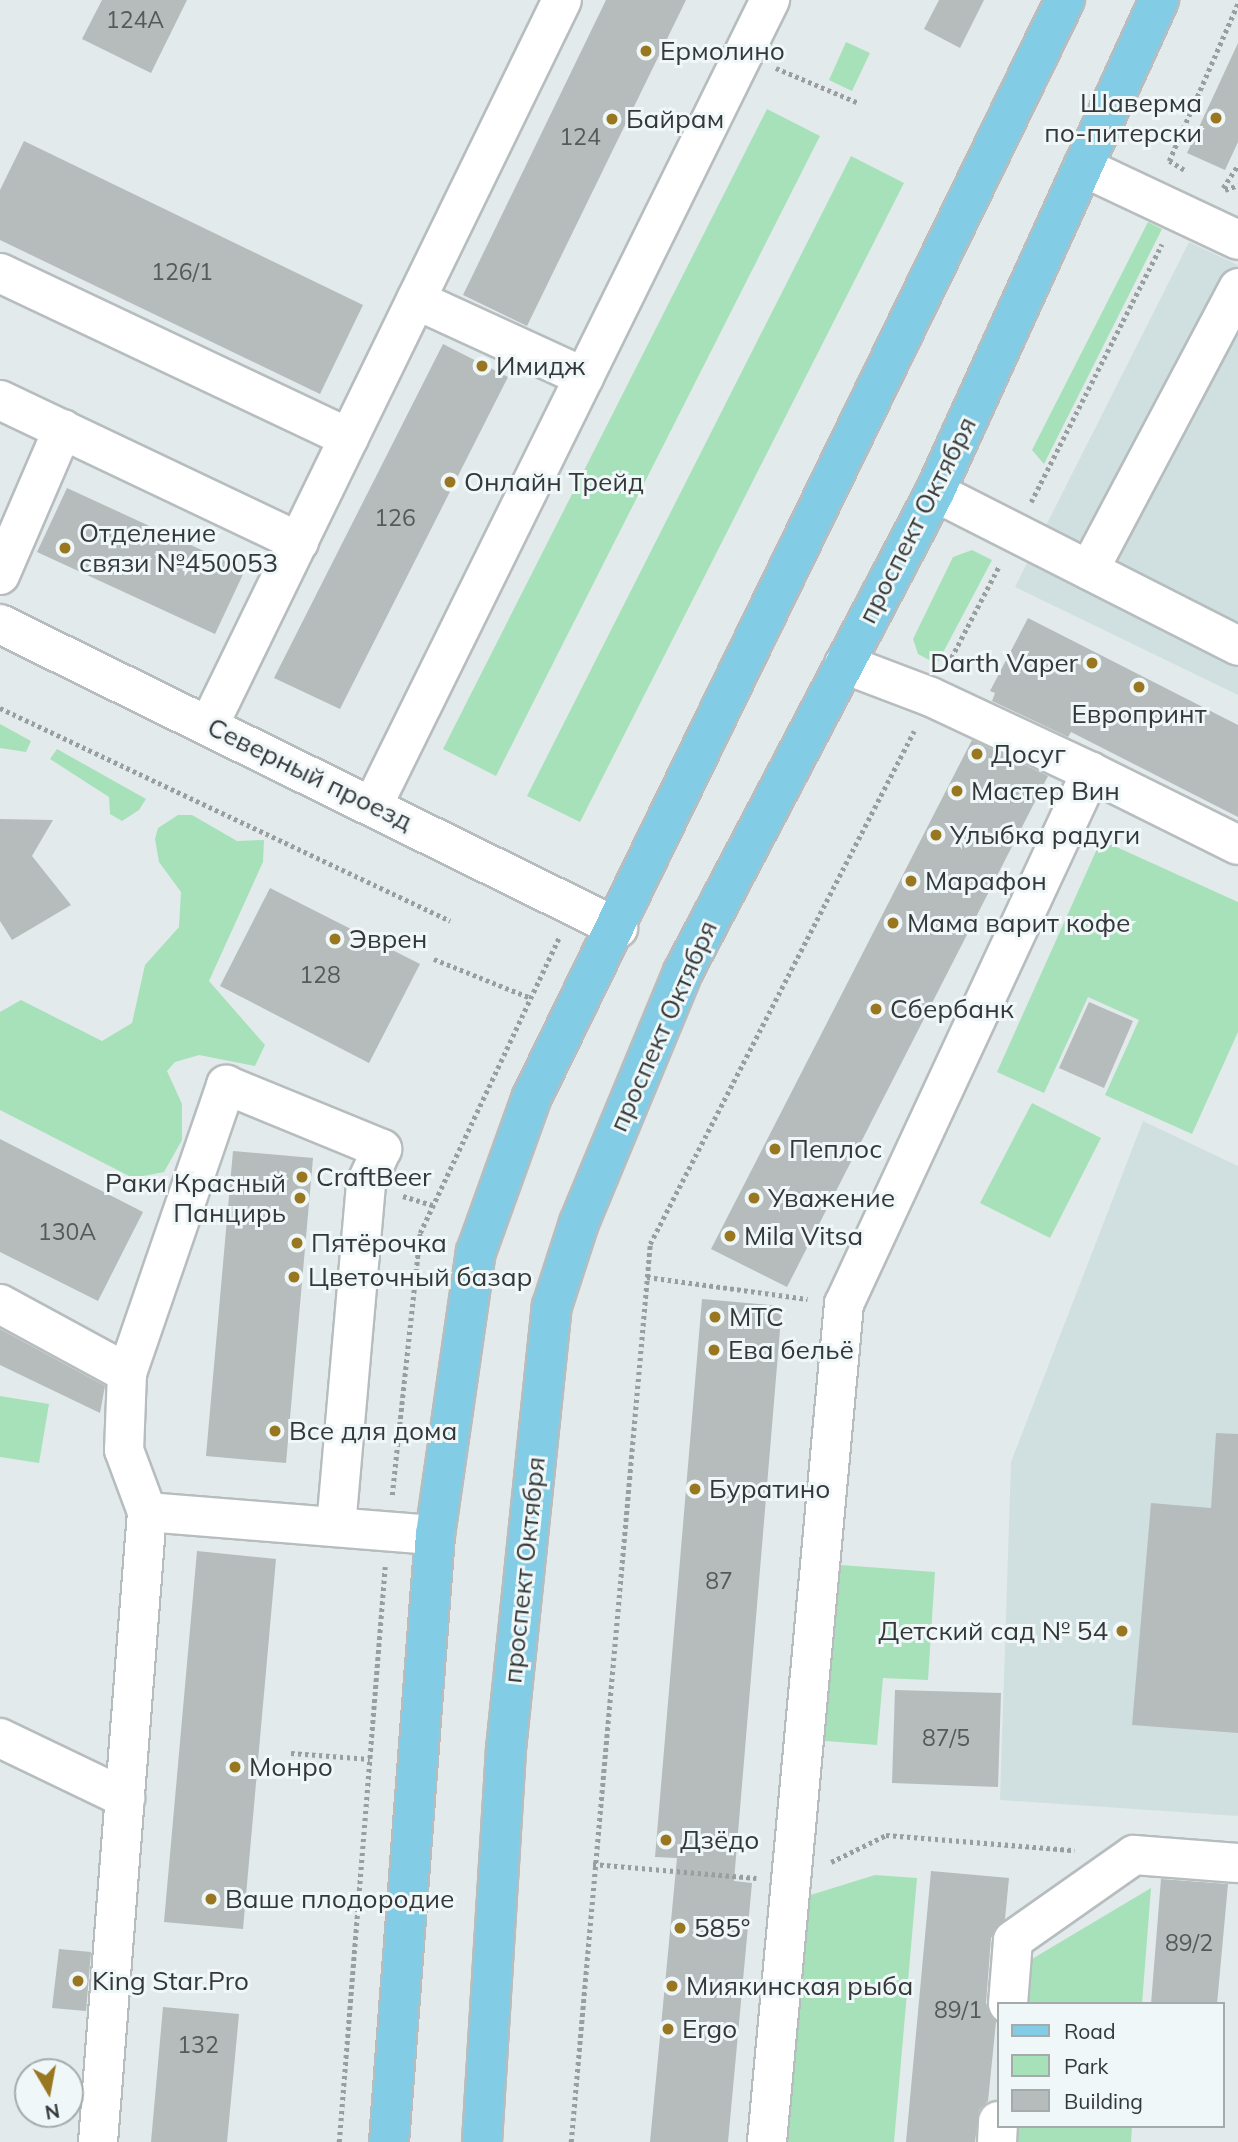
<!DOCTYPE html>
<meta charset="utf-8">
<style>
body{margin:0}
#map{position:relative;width:1238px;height:2142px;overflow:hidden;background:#e3eaeb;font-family:Mulish,sans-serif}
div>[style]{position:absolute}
.built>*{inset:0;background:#d0e0e1}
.green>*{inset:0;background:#a7e1ba}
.building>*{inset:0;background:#b6bcbb}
.path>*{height:4.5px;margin-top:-2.25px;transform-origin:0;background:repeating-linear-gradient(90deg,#999e9f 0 3.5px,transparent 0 7px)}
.roads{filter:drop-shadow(2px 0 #b7bdbe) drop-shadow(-2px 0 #b7bdbe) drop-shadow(0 2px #b7bdbe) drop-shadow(0 -2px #b7bdbe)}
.minor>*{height:38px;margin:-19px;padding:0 19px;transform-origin:19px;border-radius:19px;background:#fff}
.major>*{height:38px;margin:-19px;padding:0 19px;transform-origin:19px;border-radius:19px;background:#82cde5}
.dots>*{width:19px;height:19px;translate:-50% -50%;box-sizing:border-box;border:4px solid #f0f7f8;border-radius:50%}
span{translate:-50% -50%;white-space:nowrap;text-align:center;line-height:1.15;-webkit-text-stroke:6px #f0f7f8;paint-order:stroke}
.number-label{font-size:23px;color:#555959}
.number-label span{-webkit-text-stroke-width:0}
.poi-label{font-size:26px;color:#353838}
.left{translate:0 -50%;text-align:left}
.right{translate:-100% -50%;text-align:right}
.street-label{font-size:26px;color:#353838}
.legend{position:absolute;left:997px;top:2002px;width:228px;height:126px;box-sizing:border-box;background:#f0f7f8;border:2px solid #a5abab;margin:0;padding:9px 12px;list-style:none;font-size:21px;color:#353838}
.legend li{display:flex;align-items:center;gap:14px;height:35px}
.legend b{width:35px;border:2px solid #a5abab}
.north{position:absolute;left:14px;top:2058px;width:70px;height:70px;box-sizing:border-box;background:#f0f7f8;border:2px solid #a5abab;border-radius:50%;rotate:170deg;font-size:19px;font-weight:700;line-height:28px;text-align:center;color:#353838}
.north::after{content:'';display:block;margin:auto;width:24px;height:32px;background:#997721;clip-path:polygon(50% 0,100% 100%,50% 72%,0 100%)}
</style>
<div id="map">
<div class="built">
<i style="clip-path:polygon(1189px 242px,1238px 265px,1238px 695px,1015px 587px)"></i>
<i style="clip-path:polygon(1143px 1121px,1238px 1166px,1238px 1816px,1000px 1800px,1011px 1462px)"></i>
</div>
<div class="green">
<i style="clip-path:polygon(846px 42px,870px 53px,852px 91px,829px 80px)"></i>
<i style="clip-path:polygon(767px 109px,820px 136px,496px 776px,443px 749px)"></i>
<i style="clip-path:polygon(851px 156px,904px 183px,580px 822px,527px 796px)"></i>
<i style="clip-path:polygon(1148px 222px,1162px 229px,1044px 464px,1032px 450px)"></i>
<i style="clip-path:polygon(972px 550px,992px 560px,937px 664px,918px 654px,913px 639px,953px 557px)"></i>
<i style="clip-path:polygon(0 724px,31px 741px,26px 752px,0 748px)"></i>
<i style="clip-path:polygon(57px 749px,146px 799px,139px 810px,122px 821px,110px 814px,109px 797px,50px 759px)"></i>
<i style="clip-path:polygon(178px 815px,192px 815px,237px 841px,264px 840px,263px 862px,209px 981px,265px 1045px,255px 1066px,199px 1055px,175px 1062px,167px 1071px,182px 1104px,182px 1140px,164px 1172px,133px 1178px,0 1110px,0 1012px,21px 1000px,102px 1041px,132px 1023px,145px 965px,179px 927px,181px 892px,159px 862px,155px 839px,158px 828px)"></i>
<i style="clip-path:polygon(1101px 840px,1238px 902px,1238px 1032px,1192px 1134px,1105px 1095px,1139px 1020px,1088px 997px,1044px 1093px,997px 1072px)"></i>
<i style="clip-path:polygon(1032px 1103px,1101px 1138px,1050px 1238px,980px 1203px)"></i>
<i style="clip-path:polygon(0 1396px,49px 1404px,39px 1463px,0 1457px)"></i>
<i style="clip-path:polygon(827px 1564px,935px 1572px,928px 1680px,883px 1678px,877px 1745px,813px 1740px)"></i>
<i style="clip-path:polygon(875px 1875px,917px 1878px,894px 2142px,781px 2142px,801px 1898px)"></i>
<i style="clip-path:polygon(1151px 1888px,1142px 2004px,1029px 2004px,1032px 1959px)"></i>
<i style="clip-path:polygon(1018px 2126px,1132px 2126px,1131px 2142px,1017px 2142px)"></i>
</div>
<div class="building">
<i style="clip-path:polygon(102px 0,187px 0,151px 73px,82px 39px)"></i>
<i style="clip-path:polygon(606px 0,686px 0,527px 326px,463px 295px)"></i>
<i style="clip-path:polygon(939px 0,984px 0,960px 48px,924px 29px)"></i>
<i style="clip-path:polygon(1238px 43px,1238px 142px,1225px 170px,1187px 153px)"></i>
<i style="clip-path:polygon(24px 141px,363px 305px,320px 394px,0 240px,0 190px)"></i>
<i style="clip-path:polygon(443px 344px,508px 377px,340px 709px,274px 678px)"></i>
<i style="clip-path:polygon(67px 488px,245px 570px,215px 634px,37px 552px)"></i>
<i style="clip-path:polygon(1028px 618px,1238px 725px,1238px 817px,1071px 732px,1068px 737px,992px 701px,995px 693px,990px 691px)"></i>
<i style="clip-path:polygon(972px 740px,1048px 776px,787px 1287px,711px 1249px)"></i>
<i style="clip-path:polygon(0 819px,53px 820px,32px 856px,71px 905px,12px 940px,0 921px)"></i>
<i style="clip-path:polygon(270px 888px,420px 964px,369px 1063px,220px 986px)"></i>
<i style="clip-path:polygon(1089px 1002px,1133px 1021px,1104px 1088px,1059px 1068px)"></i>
<i style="clip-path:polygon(0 1139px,143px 1212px,98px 1301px,0 1252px)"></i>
<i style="clip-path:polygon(233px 1151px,313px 1158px,286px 1463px,206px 1456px)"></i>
<i style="clip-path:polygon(702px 1299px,782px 1306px,734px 1881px,752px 1883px,728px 2142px,650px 2142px,677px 1858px,655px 1857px)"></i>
<i style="clip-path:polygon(0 1329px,105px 1386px,100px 1413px,0 1365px)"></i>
<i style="clip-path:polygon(1216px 1433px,1238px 1434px,1238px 1733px,1132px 1725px,1151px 1503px,1211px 1508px)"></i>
<i style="clip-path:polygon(197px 1551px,276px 1559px,243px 1929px,164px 1922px)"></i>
<i style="clip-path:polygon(895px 1690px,1001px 1693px,998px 1787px,892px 1783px)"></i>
<i style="clip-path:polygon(931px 1871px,1009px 1878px,1005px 1919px,991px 1938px,986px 2003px,996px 2022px,988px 2101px,979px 2110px,975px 2142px,906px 2142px)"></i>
<i style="clip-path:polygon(1161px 1879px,1228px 1884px,1217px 2004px,1151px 2004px)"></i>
<i style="clip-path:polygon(59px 1949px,91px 1952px,86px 2011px,52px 2008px)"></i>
<i style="clip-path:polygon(163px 2007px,239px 2014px,227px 2142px,151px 2142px)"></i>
</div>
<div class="path">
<i style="left:776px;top:68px;width:90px;rotate:22.9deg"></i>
<i style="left:1184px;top:170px;width:17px;rotate:-149deg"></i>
<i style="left:1169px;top:161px;width:172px;rotate:-66.4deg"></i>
<i style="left:1223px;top:188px;width:27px;rotate:-57deg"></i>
<i style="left:1225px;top:190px;width:14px;rotate:-21deg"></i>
<i style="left:1031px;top:502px;width:289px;rotate:-63.1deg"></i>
<i style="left:948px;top:664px;width:110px;rotate:-62.5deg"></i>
<i style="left:0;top:708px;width:498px;rotate:25.3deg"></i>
<i style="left:434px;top:959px;width:105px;rotate:21.9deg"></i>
<i style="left:403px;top:1196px;width:31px;rotate:17deg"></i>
<i style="left:647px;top:1277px;width:162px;rotate:7.8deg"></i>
<i style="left:392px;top:1495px;width:263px;rotate:-83.9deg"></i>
<i style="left:420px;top:1233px;width:326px;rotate:-64.8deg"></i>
<i style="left:291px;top:1753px;width:79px;rotate:4.3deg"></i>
<i style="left:831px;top:1862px;width:61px;rotate:-26.1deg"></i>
<i style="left:886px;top:1835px;width:189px;rotate:4.6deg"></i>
<i style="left:593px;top:1864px;width:164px;rotate:4.9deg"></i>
<i style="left:339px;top:2142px;width:577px;rotate:-85.43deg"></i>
<i style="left:571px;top:2142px;width:901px;rotate:-84.97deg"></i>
<i style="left:650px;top:1244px;width:577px;rotate:-62.77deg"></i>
</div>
<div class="roads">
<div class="minor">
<i style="left:1083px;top:167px;width:171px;rotate:25.2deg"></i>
<i style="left:0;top:273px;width:386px;rotate:25.3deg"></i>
<i style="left:416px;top:300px;width:185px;rotate:24.6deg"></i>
<i style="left:0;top:400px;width:331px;rotate:25.4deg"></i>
<i style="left:935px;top:492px;width:340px;rotate:26.9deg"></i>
<i style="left:1089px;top:570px;width:319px;rotate:-62.1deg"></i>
<i style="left:0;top:575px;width:159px;rotate:-66.7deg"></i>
<i style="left:0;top:624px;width:689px;rotate:26.19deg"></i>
<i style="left:209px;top:725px;width:806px;rotate:-64.04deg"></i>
<i style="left:1091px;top:772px;width:164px;rotate:26.4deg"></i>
<i style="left:373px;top:805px;width:898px;rotate:-63.75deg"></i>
<i style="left:0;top:1304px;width:145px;rotate:28.5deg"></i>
<i style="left:127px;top:1373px;width:77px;rotate:92.2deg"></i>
<i style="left:124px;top:1450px;width:66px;rotate:69.6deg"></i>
<i style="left:127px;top:1373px;width:305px;rotate:-71deg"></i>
<i style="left:226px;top:1085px;width:169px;rotate:22.3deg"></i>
<i style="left:382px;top:1149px;width:38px;rotate:115deg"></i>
<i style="left:366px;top:1184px;width:343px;rotate:95deg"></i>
<i style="left:0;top:1738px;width:139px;rotate:25.6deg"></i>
<i style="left:1008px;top:2004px;width:64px;rotate:-85.5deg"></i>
<i style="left:1013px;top:1940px;width:148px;rotate:-35.1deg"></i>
<i style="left:1134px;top:1855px;width:104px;rotate:4.4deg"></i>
<i style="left:98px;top:2142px;width:632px;rotate:-85.55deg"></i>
<i style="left:147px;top:1512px;width:289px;rotate:4.6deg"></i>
<i style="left:767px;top:2142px;width:842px;rotate:-84.75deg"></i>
<i style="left:844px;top:1304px;width:587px;rotate:-65.1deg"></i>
<i style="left:1091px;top:772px;width:177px;rotate:-154.9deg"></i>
<i style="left:931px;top:697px;width:93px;rotate:-159.2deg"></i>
<i style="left:997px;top:2142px;width:21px;rotate:-87deg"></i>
</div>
<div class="major">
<i style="left:389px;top:2142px;width:609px;rotate:-85.67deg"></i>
<i style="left:435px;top:1535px;width:286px;rotate:-81.8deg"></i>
<i style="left:476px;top:1252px;width:163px;rotate:-70.2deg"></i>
<i style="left:531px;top:1099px;width:1222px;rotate:-64.09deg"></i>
<i style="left:482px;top:2142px;width:394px;rotate:-86.5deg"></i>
<i style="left:506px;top:1749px;width:445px;rotate:-84.1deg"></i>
<i style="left:552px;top:1306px;width:87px;rotate:-72deg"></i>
<i style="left:579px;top:1223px;width:272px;rotate:-67.5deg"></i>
<i style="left:683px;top:972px;width:542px;rotate:-62.3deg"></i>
<i style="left:935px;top:492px;width:541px;rotate:-65.52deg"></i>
</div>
</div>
<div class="dots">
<i style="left:646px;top:51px;background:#997721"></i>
<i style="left:1216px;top:118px;background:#997721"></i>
<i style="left:612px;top:119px;background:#997721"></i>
<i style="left:482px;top:366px;background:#997721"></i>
<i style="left:450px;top:482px;background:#997721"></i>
<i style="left:65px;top:548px;background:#997721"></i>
<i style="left:1092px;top:663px;background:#997721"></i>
<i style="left:1139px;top:687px;background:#997721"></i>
<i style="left:977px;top:754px;background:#997721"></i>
<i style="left:957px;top:791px;background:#997721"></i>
<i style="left:936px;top:835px;background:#997721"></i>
<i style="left:911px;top:881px;background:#997721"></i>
<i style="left:893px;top:923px;background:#997721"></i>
<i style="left:335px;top:939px;background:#997721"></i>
<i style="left:876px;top:1009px;background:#997721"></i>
<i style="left:775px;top:1149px;background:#997721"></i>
<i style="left:302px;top:1177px;background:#997721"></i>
<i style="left:300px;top:1198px;background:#997721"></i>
<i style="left:754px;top:1198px;background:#997721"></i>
<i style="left:730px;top:1236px;background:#997721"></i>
<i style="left:297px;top:1243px;background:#997721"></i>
<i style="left:294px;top:1277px;background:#997721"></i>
<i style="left:715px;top:1317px;background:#997721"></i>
<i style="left:714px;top:1350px;background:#997721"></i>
<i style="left:275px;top:1431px;background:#997721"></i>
<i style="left:695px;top:1489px;background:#997721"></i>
<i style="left:1122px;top:1631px;background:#997721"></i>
<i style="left:235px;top:1767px;background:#997721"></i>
<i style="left:666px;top:1840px;background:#997721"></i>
<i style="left:211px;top:1899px;background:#997721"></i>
<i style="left:680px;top:1928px;background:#997721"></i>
<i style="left:78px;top:1981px;background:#997721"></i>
<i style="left:672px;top:1986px;background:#997721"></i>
<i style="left:668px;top:2029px;background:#997721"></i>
</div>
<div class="number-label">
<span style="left:135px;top:20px">124А</span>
<span style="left:580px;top:137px">124</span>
<span style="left:182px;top:272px">126/1</span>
<span style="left:395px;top:518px">126</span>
<span style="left:320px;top:975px">128</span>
<span style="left:67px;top:1232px">130А</span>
<span style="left:719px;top:1581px">87</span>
<span style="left:946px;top:1738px">87/5</span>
<span style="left:1189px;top:1943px">89/2</span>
<span style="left:958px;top:2010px">89/1</span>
<span style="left:198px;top:2045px">132</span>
</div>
<div class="poi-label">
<span class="left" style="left:660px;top:51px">Ермолино</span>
<span class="right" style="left:1202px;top:118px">Шаверма<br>по-питерски</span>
<span class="left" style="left:626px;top:119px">Байрам</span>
<span class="left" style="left:496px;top:366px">Имидж</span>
<span class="left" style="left:464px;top:482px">Онлайн Трейд</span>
<span class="left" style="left:79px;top:548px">Отделение<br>связи №450053</span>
<span class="right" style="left:1078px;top:663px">Darth Vaper</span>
<span style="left:1139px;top:714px">Европринт</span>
<span class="left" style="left:991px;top:754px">Досуг</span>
<span class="left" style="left:971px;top:791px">Мастер Вин</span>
<span class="left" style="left:950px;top:835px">Улыбка радуги</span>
<span class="left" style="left:925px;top:881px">Марафон</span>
<span class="left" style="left:907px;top:923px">Мама варит кофе</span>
<span class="left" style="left:349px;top:939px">Эврен</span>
<span class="left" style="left:890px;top:1009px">Сбербанк</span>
<span class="left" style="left:789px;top:1149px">Пеплос</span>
<span class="left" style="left:316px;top:1177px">CraftBeer</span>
<span class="right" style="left:286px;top:1198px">Раки Красный<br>Панцирь</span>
<span class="left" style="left:768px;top:1198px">Уважение</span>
<span class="left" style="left:744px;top:1236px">Mila Vitsa</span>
<span class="left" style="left:311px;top:1243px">Пятёрочка</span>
<span class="left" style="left:308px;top:1277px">Цветочный базар</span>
<span class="left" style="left:729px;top:1317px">МТС</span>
<span class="left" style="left:728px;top:1350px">Ева бельё</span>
<span class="left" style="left:289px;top:1431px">Все для дома</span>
<span class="left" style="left:709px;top:1489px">Буратино</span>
<span class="right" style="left:1108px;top:1631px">Детский сад № 54</span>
<span class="left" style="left:249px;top:1767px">Монро</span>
<span class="left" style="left:680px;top:1840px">Дзёдо</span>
<span class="left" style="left:225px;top:1899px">Ваше плодородие</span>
<span class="left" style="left:694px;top:1928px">585°</span>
<span class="left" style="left:92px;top:1981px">King Star.Pro</span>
<span class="left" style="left:686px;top:1986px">Миякинская рыба</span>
<span class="left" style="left:682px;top:2029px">Ergo</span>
</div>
<div class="street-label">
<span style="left:917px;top:520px;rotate:-63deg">проспект Октября</span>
<span style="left:310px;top:774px;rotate:26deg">Северный проезд</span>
<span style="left:663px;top:1026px;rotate:-66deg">проспект Октября</span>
<span style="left:524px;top:1570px;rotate:-84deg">проспект Октября</span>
</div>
<ul class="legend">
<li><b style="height:9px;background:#82cde5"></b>Road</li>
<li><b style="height:19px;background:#a7e1ba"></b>Park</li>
<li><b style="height:19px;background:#b6bcbb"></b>Building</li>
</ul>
<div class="north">N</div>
</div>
